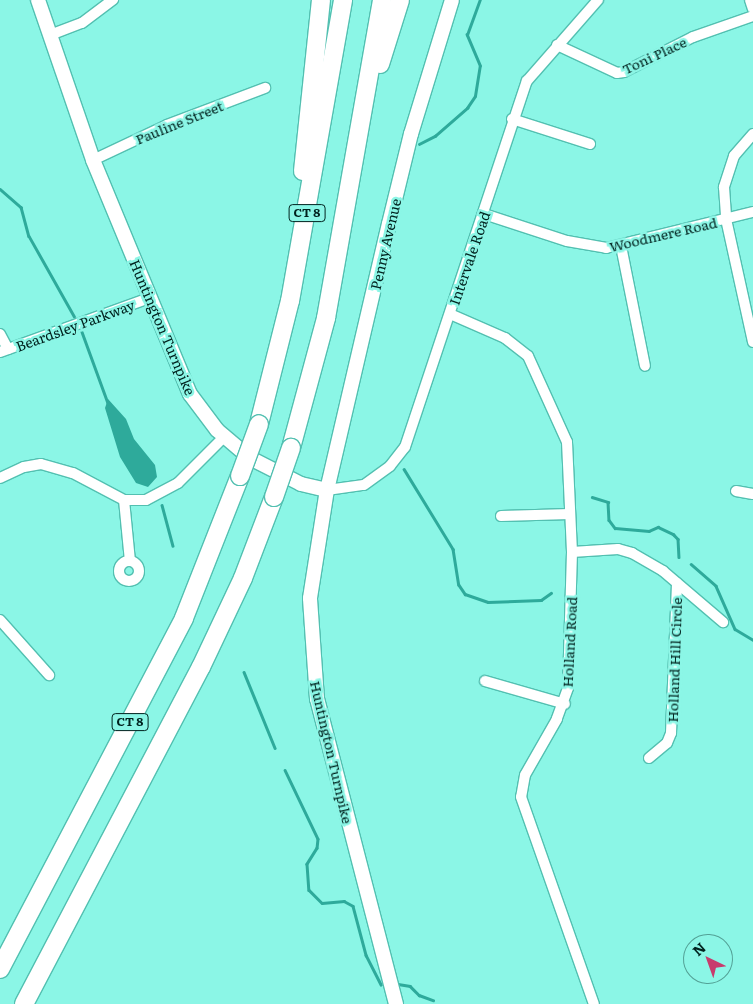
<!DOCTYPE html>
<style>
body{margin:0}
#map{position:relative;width:753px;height:1004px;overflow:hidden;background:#8bf6e6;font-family:Literata,serif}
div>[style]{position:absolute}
.water>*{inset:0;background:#2eaa9b}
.stream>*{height:2.5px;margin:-1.25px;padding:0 1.25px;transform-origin:1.25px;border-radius:1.25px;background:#2eaa9b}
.roads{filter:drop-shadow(1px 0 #53c0b1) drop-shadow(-1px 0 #53c0b1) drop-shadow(0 1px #53c0b1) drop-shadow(0 -1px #53c0b1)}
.street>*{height:10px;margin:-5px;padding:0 5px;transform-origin:5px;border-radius:5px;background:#fff}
.street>.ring{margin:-5px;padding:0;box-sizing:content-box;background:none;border:10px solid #fff;border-radius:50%}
.secondary>*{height:14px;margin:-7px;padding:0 7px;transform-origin:7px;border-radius:7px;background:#fff}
.highway>*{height:18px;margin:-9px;padding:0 9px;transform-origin:9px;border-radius:9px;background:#fff}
.bridges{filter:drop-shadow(1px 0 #53c0b1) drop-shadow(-1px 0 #53c0b1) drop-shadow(0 1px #53c0b1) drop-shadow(0 -1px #53c0b1)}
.highway-bridge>*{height:18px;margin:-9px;padding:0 9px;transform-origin:9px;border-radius:9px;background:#fff}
span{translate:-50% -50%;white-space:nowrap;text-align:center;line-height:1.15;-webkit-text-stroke:5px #8bf6e6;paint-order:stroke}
.shield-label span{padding:1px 4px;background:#8bf6e6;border:1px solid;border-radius:4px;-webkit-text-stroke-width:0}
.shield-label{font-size:12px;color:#00221e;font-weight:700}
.street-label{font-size:14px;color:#00221e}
.north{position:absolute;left:683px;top:934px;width:50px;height:50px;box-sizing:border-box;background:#8bf6e6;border:1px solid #53a196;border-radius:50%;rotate:318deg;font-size:14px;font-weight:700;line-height:20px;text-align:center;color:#00221e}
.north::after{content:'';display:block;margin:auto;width:18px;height:22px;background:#c83b6d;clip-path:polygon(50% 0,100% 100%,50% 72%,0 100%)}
</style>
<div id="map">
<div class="water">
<i style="clip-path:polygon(108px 399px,126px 419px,134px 439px,155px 465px,157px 477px,148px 487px,136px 483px,120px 457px,105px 408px)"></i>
</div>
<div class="stream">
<i style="left:419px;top:144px;width:18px;rotate:-27deg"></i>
<i style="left:435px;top:136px;width:43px;rotate:-41.2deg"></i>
<i style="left:467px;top:108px;width:14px;rotate:-56deg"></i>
<i style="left:475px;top:96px;width:30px;rotate:-81deg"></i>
<i style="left:480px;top:66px;width:34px;rotate:-113deg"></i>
<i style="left:467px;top:35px;width:37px;rotate:-70deg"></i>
<i style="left:0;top:189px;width:28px;rotate:41deg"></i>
<i style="left:21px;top:207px;width:30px;rotate:75deg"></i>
<i style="left:29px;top:236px;width:92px;rotate:60.6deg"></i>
<i style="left:82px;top:332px;width:76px;rotate:69.9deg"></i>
<i style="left:404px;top:469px;width:94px;rotate:58.5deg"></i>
<i style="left:453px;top:549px;width:36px;rotate:81deg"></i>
<i style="left:459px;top:585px;width:11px;rotate:56deg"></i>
<i style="left:465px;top:594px;width:24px;rotate:19deg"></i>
<i style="left:488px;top:602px;width:53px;rotate:-2.2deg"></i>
<i style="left:541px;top:600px;width:12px;rotate:-35deg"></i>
<i style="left:592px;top:497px;width:17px;rotate:17deg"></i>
<i style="left:608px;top:502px;width:18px;rotate:87deg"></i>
<i style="left:609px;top:520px;width:10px;rotate:53deg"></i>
<i style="left:615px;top:528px;width:34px;rotate:5deg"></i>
<i style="left:649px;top:531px;width:10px;rotate:-24deg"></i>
<i style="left:658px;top:527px;width:17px;rotate:25deg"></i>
<i style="left:673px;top:534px;width:7px;rotate:45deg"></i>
<i style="left:678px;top:539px;width:18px;rotate:87deg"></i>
<i style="left:162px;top:505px;width:42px;rotate:75deg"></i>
<i style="left:691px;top:564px;width:33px;rotate:41deg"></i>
<i style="left:716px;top:586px;width:47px;rotate:66.2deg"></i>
<i style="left:735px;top:629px;width:21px;rotate:31deg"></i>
<i style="left:244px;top:672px;width:82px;rotate:67.8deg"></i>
<i style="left:285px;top:770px;width:76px;rotate:64.4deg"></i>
<i style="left:318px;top:839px;width:9px;rotate:96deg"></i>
<i style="left:317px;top:848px;width:19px;rotate:122deg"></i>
<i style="left:307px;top:864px;width:26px;rotate:86deg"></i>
<i style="left:309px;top:890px;width:18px;rotate:45deg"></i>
<i style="left:322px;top:903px;width:22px;rotate:-5deg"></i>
<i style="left:344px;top:901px;width:10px;rotate:29deg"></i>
<i style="left:353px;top:906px;width:51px;rotate:75.1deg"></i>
<i style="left:366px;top:955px;width:33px;rotate:63deg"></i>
<i style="left:398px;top:984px;width:12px;rotate:9deg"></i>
<i style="left:410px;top:986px;width:13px;rotate:45deg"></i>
<i style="left:419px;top:995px;width:15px;rotate:20deg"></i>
</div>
<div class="roads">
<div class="street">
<i style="left:750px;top:0;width:9px;rotate:72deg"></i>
<i style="left:50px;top:35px;width:34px;rotate:-21deg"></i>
<i style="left:82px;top:23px;width:39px;rotate:-37deg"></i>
<i style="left:557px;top:45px;width:66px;rotate:25deg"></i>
<i style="left:617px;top:73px;width:7px;rotate:-8deg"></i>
<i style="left:624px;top:72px;width:77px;rotate:-26.9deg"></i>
<i style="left:693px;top:37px;width:64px;rotate:-19.3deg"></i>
<i style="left:512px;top:119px;width:82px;rotate:17.8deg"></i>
<i style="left:753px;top:134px;width:29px;rotate:131deg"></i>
<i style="left:734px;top:156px;width:33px;rotate:108deg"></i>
<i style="left:724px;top:187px;width:32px;rotate:86deg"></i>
<i style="left:726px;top:219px;width:126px;rotate:77.6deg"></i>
<i style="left:93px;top:160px;width:82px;rotate:-25.3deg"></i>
<i style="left:167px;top:125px;width:105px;rotate:-20.7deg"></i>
<i style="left:484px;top:214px;width:87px;rotate:18deg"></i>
<i style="left:567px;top:241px;width:40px;rotate:10deg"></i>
<i style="left:606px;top:248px;width:151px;rotate:-13.8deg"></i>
<i style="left:621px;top:246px;width:122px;rotate:78.7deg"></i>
<i style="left:450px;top:314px;width:60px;rotate:23.6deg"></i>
<i style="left:505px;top:338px;width:29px;rotate:38deg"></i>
<i style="left:528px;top:356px;width:94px;rotate:65.6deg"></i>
<i style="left:567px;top:442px;width:110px;rotate:87.4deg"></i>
<i style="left:572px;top:552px;width:136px;rotate:91.7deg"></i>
<i style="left:568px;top:688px;width:33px;rotate:110deg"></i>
<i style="left:557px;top:719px;width:64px;rotate:119.7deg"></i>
<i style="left:525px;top:775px;width:22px;rotate:100deg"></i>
<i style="left:521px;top:797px;width:219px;rotate:70.6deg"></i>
<i style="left:0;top:334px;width:17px;rotate:62deg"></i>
<i style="left:0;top:352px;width:158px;rotate:-19.9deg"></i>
<i style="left:0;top:478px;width:26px;rotate:-25deg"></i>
<i style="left:24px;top:467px;width:17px;rotate:-10deg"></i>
<i style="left:41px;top:464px;width:33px;rotate:16deg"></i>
<i style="left:73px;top:473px;width:58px;rotate:27.9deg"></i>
<i style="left:124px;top:500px;width:22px"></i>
<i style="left:146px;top:500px;width:36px;rotate:-28deg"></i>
<i style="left:178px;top:483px;width:65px;rotate:-45deg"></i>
<i style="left:327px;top:490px;width:37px;rotate:-8deg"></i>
<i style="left:364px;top:485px;width:32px;rotate:-36deg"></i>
<i style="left:390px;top:466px;width:24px;rotate:-52deg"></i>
<i style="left:405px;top:447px;width:386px;rotate:-71.6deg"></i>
<i style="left:527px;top:81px;width:108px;rotate:-48.8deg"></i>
<i style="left:736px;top:491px;width:17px;rotate:10deg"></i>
<i style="left:124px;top:500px;width:61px;rotate:84.4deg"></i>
<i style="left:501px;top:516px;width:69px;rotate:-1.7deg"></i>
<i style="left:572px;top:552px;width:46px;rotate:-3.7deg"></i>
<i style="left:618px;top:549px;width:15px;rotate:16deg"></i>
<i style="left:632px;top:553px;width:36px;rotate:30deg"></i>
<i style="left:663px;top:571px;width:79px;rotate:40.4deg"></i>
<i class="ring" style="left:119px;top:561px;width:10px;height:10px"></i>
<i style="left:0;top:620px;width:74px;rotate:48.3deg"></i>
<i style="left:485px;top:681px;width:83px;rotate:16deg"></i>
<i style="left:649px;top:758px;width:23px;rotate:-40deg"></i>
<i style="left:667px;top:743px;width:11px;rotate:-68deg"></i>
<i style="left:671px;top:733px;width:150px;rotate:-87.7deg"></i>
</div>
<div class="secondary">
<i style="left:38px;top:0;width:169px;rotate:71deg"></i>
<i style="left:93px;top:160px;width:253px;rotate:67.5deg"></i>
<i style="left:190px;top:394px;width:45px;rotate:53.1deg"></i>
<i style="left:217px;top:430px;width:43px;rotate:40.3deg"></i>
<i style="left:250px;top:458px;width:57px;rotate:27deg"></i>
<i style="left:301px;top:484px;width:27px;rotate:13deg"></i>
<i style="left:396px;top:1004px;width:315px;rotate:-104.5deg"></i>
<i style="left:317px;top:699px;width:101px;rotate:-94deg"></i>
<i style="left:310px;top:598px;width:109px;rotate:-81.1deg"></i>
<i style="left:327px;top:490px;width:273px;rotate:-76.9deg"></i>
<i style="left:389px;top:224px;width:93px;rotate:-76.3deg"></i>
<i style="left:411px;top:134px;width:140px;rotate:-73deg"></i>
</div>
<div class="highway">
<i style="left:380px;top:64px;width:67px;rotate:-72.6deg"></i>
<i style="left:303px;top:171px;width:172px;rotate:-84deg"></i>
<i style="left:259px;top:424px;width:127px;rotate:-75.9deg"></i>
<i style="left:290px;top:301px;width:306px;rotate:-80deg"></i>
<i style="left:291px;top:448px;width:135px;rotate:-74.9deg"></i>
<i style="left:326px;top:318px;width:323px;rotate:-80deg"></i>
<i style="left:0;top:969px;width:396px;rotate:-62.3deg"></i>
<i style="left:184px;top:618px;width:153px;rotate:-68.5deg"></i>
<i style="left:24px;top:1004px;width:381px;rotate:-62.3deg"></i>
<i style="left:201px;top:667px;width:98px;rotate:-64.7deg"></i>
<i style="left:243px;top:578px;width:87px;rotate:-69.1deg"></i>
</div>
</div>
<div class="bridges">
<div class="highway-bridge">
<i style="left:240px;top:476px;width:55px;rotate:-69.9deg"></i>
<i style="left:274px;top:497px;width:52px;rotate:-70.9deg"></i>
</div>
</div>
<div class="shield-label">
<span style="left:307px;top:213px">CT 8</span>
<span style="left:130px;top:722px">CT 8</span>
</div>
<div class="street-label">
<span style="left:654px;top:55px;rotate:-25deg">Toni Place</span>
<span style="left:179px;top:122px;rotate:-22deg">Pauline Street</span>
<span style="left:663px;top:234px;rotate:-13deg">Woodmere Road</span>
<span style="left:385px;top:244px;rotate:-77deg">Penny Avenue</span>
<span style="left:469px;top:258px;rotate:-71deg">Intervale Road</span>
<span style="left:75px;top:325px;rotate:-20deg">Beardsley Parkway</span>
<span style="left:163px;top:327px;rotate:67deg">Huntington Turnpike</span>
<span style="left:569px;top:642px;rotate:-87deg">Holland Road</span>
<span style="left:674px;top:660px;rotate:-88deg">Holland Hill Circle</span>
<span style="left:332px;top:752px;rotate:77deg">Huntington Turnpike</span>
</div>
<div class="north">N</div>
</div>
